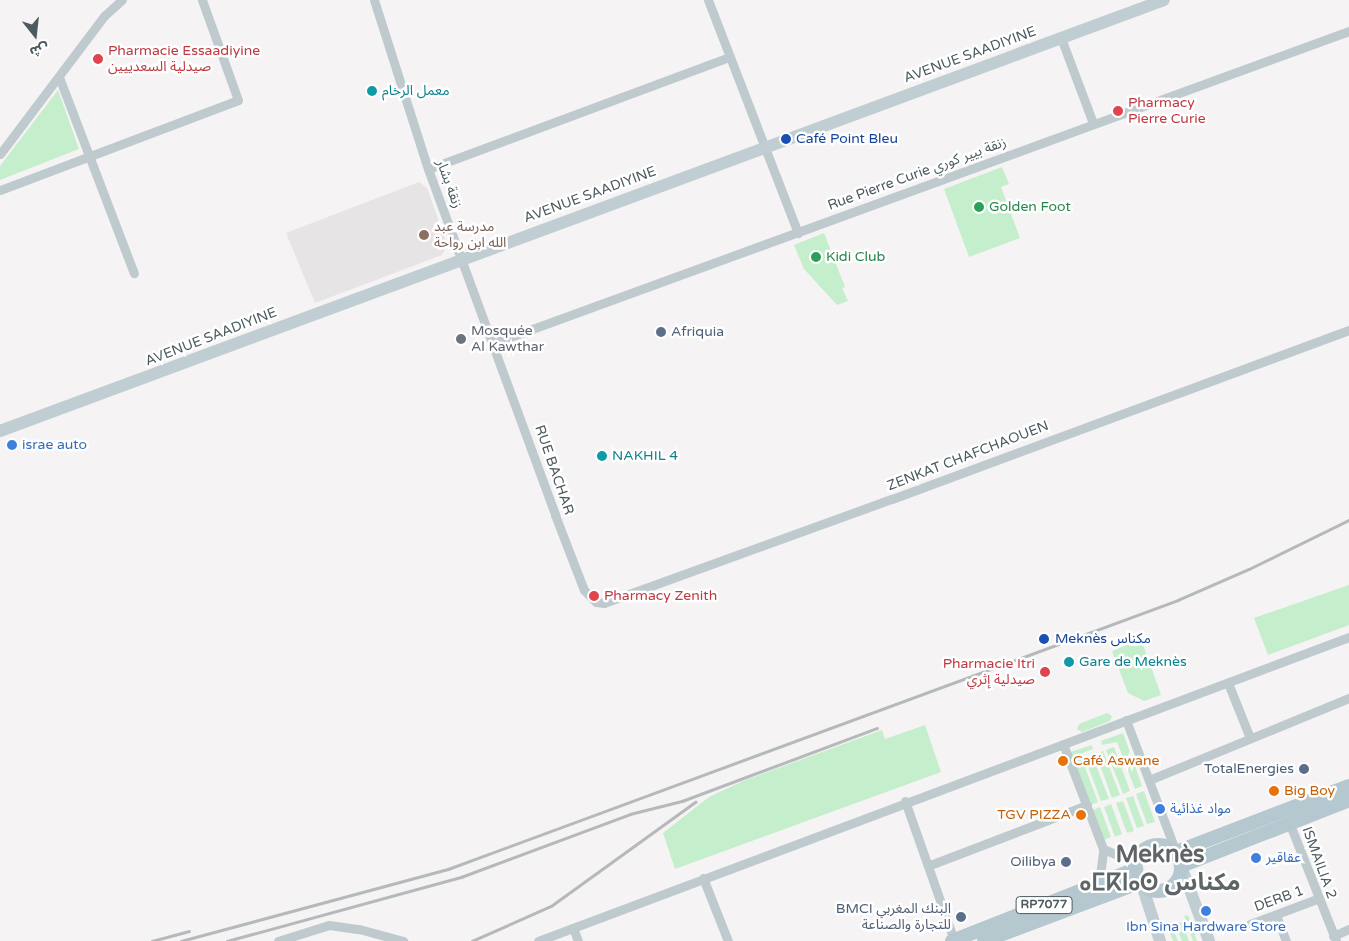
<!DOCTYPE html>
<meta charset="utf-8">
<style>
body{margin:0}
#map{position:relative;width:1349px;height:941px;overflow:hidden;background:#f5f3f3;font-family:"Varela Round","Noto Sans Arabic","Noto Sans Tifinagh",sans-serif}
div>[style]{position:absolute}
.education>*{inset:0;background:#e6e4e4}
.green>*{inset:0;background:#c5eecc}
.minor>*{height:9px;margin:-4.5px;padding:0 4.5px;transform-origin:4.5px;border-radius:4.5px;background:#bfcace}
.secondary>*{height:12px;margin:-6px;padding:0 6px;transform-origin:6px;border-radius:6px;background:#c0cdd2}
.primary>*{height:14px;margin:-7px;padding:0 7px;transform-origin:7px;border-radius:7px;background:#b5c8cf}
.primary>.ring{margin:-7px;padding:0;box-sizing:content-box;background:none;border:14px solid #b5c8cf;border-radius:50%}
.rail>*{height:2.5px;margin:-1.25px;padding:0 1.25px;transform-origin:1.25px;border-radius:1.25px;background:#b5b9bc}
.dots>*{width:14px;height:14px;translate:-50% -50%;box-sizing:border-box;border:2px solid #fff;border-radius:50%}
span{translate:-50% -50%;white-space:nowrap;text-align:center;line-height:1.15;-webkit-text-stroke:5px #fff;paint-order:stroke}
.shield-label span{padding:1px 4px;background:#fff;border:1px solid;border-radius:4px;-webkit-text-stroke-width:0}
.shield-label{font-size:12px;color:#4b5a5f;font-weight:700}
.health-label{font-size:14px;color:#be3a42}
.left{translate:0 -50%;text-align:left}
.right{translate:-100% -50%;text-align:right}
.street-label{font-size:14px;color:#4b5a5f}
.culture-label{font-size:14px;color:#0d838f}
.transit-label{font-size:14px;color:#164399}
.leisure-label{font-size:14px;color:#27864d}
.education-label{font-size:14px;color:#785e54}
.worship-label{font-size:14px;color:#5b616d}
.service-label{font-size:14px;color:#4e5e75}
.shop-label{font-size:14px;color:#366cbe}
.food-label{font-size:14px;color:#c56008}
.town-label{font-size:24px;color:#5f6567;font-weight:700}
.north{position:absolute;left:10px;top:10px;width:50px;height:50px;-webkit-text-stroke:4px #fff;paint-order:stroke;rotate:164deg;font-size:14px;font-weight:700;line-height:20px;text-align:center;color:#4b5a5f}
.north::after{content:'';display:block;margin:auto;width:18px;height:22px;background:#4b5a5f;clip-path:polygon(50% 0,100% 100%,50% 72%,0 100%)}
</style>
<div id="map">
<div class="education">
<i style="clip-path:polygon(419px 182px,427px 188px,447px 244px,442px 255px,315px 303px,286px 233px)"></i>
</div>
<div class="green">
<i style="clip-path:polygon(58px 90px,79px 149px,0 180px,0 166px)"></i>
<i style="clip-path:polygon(1002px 167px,1009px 184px,1001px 187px,1020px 238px,969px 257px,944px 189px)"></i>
<i style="clip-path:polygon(824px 233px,845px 287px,842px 288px,848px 301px,837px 305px,804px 269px,794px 245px)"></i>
<i style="clip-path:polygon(1349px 585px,1349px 625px,1268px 655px,1254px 618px)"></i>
<i style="clip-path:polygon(1141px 639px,1161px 695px,1144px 701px,1128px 693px,1112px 651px)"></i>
<i style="clip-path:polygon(1107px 713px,1112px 716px,1110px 721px,1082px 732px,1077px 729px,1079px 724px)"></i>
<i style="clip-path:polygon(925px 725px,941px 772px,675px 869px,663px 833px,709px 797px,743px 781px,882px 730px,885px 739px)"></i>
<i style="clip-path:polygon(1123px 733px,1142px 786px,1135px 789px,1117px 742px,1102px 745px,1101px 741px)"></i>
<i style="clip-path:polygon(1092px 745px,1093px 749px,1080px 754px,1098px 802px,1090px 805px,1070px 752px)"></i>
<i style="clip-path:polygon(1114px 747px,1130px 791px,1123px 794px,1106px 750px)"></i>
<i style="clip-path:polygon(1103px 751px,1120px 795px,1112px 798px,1096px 754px)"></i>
<i style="clip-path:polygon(1092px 755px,1109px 799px,1101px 801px,1085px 758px)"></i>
<i style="clip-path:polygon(1144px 791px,1155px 822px,1147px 824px,1136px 794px)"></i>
<i style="clip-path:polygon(1133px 796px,1144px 826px,1137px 828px,1126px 798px)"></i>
<i style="clip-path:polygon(1123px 801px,1134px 831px,1127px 833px,1116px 803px)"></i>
<i style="clip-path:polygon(1111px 804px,1122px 834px,1115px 837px,1104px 807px)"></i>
<i style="clip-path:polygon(1100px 807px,1111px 837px,1104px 840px,1093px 810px)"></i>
<i style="clip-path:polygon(1188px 915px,1197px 941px,1193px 941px,1184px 916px)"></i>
<i style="clip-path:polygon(1170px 921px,1178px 941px,1173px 941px,1166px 923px)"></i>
<i style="clip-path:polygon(1182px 922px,1189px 941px,1182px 941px,1175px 924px)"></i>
</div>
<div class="minor">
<i style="left:374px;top:0;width:177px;rotate:72.3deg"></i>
<i style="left:428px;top:169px;width:369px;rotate:69.8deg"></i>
<i style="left:555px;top:515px;width:80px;rotate:68.9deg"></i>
<i style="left:584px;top:590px;width:17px;rotate:45deg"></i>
<i style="left:596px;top:602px;width:8px;rotate:7deg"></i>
<i style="left:604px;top:603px;width:306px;rotate:-19.9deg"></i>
<i style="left:892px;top:499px;width:487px;rotate:-20.3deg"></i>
<i style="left:708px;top:0;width:250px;rotate:68.9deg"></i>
<i style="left:1061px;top:38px;width:91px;rotate:69.4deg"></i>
<i style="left:59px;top:77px;width:210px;rotate:69.1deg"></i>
<i style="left:0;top:154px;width:173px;rotate:-53deg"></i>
<i style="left:104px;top:16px;width:24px;rotate:-42deg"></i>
<i style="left:428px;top:169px;width:321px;rotate:-20.4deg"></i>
<i style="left:0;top:190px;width:254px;rotate:-20.7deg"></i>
<i style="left:238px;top:100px;width:106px;rotate:-109.8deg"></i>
<i style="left:494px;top:343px;width:910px;rotate:-20.05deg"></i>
<i style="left:1228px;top:683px;width:59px;rotate:68.2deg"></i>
<i style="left:1126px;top:720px;width:141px;rotate:69.3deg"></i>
<i style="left:1063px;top:744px;width:112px;rotate:69.1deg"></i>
<i style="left:1103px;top:849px;width:35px;rotate:22deg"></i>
<i style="left:1149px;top:780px;width:216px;rotate:-22.3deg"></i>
<i style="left:905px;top:801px;width:147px;rotate:70.6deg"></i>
<i style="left:1289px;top:822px;width:128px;rotate:68.4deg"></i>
<i style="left:930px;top:865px;width:168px;rotate:-20.9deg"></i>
<i style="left:703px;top:878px;width:68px;rotate:68.4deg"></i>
<i style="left:1099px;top:884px;width:35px;rotate:-83deg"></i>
<i style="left:1276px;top:915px;width:28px;rotate:69deg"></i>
<i style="left:1250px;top:924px;width:72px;rotate:-20.5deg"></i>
<i style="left:573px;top:928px;width:14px;rotate:69deg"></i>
<i style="left:1333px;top:936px;width:17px;rotate:-24deg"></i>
<i style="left:278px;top:941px;width:53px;rotate:-17.4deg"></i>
<i style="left:329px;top:925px;width:30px;rotate:8deg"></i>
<i style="left:359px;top:929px;width:46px;rotate:15.3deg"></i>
<i style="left:538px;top:941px;width:866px;rotate:-20.55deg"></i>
</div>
<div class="secondary">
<i style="left:0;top:431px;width:1241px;rotate:-20.32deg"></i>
<i style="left:1181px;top:866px;width:80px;rotate:69.5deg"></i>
<i style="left:1141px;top:882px;width:62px;rotate:72.1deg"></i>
</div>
<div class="primary">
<i class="ring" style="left:1135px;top:845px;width:32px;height:32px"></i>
<i style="left:1176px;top:852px;width:185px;rotate:-20.9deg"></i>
<i style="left:1181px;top:866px;width:180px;rotate:-21.4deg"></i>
<i style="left:952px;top:941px;width:198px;rotate:-21.4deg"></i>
<i style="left:984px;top:941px;width:168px;rotate:-20.6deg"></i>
</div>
<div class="rail">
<i style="left:152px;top:941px;width:38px;rotate:-15deg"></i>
<i style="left:181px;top:941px;width:277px;rotate:-15.1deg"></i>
<i style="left:448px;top:869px;width:778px;rotate:-20.23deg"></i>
<i style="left:1178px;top:600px;width:77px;rotate:-23.6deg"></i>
<i style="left:1249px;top:569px;width:111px;rotate:-26.1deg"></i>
<i style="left:227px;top:941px;width:243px;rotate:-15.3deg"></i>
<i style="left:461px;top:877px;width:180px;rotate:-20.4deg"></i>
<i style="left:630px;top:814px;width:54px;rotate:-14deg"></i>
<i style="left:682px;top:801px;width:208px;rotate:-20.5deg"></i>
<i style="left:472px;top:941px;width:86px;rotate:-23.9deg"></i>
<i style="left:551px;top:906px;width:178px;rotate:-35.8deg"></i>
</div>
<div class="dots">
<i style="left:98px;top:59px;background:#e0444e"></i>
<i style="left:372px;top:91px;background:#0f9aa8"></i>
<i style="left:1118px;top:111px;background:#e0444e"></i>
<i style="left:786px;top:139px;background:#1a4fb4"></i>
<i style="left:979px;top:207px;background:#2e9e5b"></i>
<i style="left:424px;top:235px;background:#8d6e63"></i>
<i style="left:816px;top:257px;background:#2e9e5b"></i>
<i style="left:661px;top:332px;background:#5c6f8a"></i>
<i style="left:461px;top:339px;background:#6b7280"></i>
<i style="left:12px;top:445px;background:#3f7fe0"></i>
<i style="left:602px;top:456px;background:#0f9aa8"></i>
<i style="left:594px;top:596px;background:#e0444e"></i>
<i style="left:1044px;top:639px;background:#1a4fb4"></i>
<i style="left:1069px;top:662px;background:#0f9aa8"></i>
<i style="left:1045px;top:672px;background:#e0444e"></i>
<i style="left:1063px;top:761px;background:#e8710a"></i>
<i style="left:1304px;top:769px;background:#5c6f8a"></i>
<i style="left:1274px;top:791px;background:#e8710a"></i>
<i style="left:1160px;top:809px;background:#3f7fe0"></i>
<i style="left:1081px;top:815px;background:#e8710a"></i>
<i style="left:1256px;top:858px;background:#3f7fe0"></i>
<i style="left:1066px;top:862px;background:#5c6f8a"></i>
<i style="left:1206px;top:911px;background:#3f7fe0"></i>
<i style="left:961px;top:917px;background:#5c6f8a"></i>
</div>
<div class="shield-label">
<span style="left:1044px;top:905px">RP7077</span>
</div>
<div class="health-label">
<span class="left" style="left:108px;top:59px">Pharmacie Essaadiyine<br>صيدلية السعدييين</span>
<span class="left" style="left:1128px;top:111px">Pharmacy<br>Pierre Curie</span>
<span class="left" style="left:604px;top:596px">Pharmacy Zenith</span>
<span class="right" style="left:1035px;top:672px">Pharmacie Itri<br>صيدلية إثري</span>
</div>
<div class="street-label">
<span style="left:970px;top:55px;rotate:-20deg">AVENUE SAADIYINE</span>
<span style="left:917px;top:174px;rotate:-20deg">Rue Pierre Curie زنقة بيير كوري</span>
<span style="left:449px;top:184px;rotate:70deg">زنقة بشار</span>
<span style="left:590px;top:195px;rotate:-20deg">AVENUE SAADIYINE</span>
<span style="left:211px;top:337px;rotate:-21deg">AVENUE SAADIYINE</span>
<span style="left:968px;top:456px;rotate:-21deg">ZENKAT CHAFCHAOUEN</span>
<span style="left:554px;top:470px;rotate:71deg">RUE BACHAR</span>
<span style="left:1319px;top:863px;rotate:70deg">ISMAILIA 2</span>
<span style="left:1279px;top:899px;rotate:-20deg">DERB 1</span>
</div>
<div class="culture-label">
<span class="left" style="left:382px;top:91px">معمل الرخام</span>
<span class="left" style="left:612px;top:456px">NAKHIL 4</span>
<span class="left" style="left:1079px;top:662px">Gare de Meknès</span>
</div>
<div class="transit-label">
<span class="left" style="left:796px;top:139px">Café Point Bleu</span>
<span class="left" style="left:1055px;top:639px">Meknès مكناس</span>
</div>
<div class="leisure-label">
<span class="left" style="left:989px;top:207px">Golden Foot</span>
<span class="left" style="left:826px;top:257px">Kidi Club</span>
</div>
<div class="education-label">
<span class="left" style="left:434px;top:235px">مدرسة عبد<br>الله ابن رواحة</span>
</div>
<div class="worship-label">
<span class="left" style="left:471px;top:339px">Mosquée<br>Al Kawthar</span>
</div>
<div class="service-label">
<span class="left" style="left:671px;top:332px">Afriquia</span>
<span class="right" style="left:1294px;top:769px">TotalEnergies</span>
<span class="right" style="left:1056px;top:862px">Oilibya</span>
<span class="right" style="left:951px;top:917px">BMCI البنك المغربي<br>للتجارة والصناعة</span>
</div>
<div class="shop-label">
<span class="left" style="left:22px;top:445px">israe auto</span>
<span class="left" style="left:1170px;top:809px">مواد غذائية</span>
<span class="left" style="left:1266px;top:858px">عقاقير</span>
<span style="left:1206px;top:927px">Ibn Sina Hardware Store</span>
</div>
<div class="food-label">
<span class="left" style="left:1073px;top:761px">Café Aswane</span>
<span class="left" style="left:1284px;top:791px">Big Boy</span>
<span class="right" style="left:1071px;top:815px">TGV PIZZA</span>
</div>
<div class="town-label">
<span style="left:1160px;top:869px">Meknès<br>ⴰⵎⴽⵏⴰⵙ مكناس</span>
</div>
<div class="north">ش</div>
</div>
